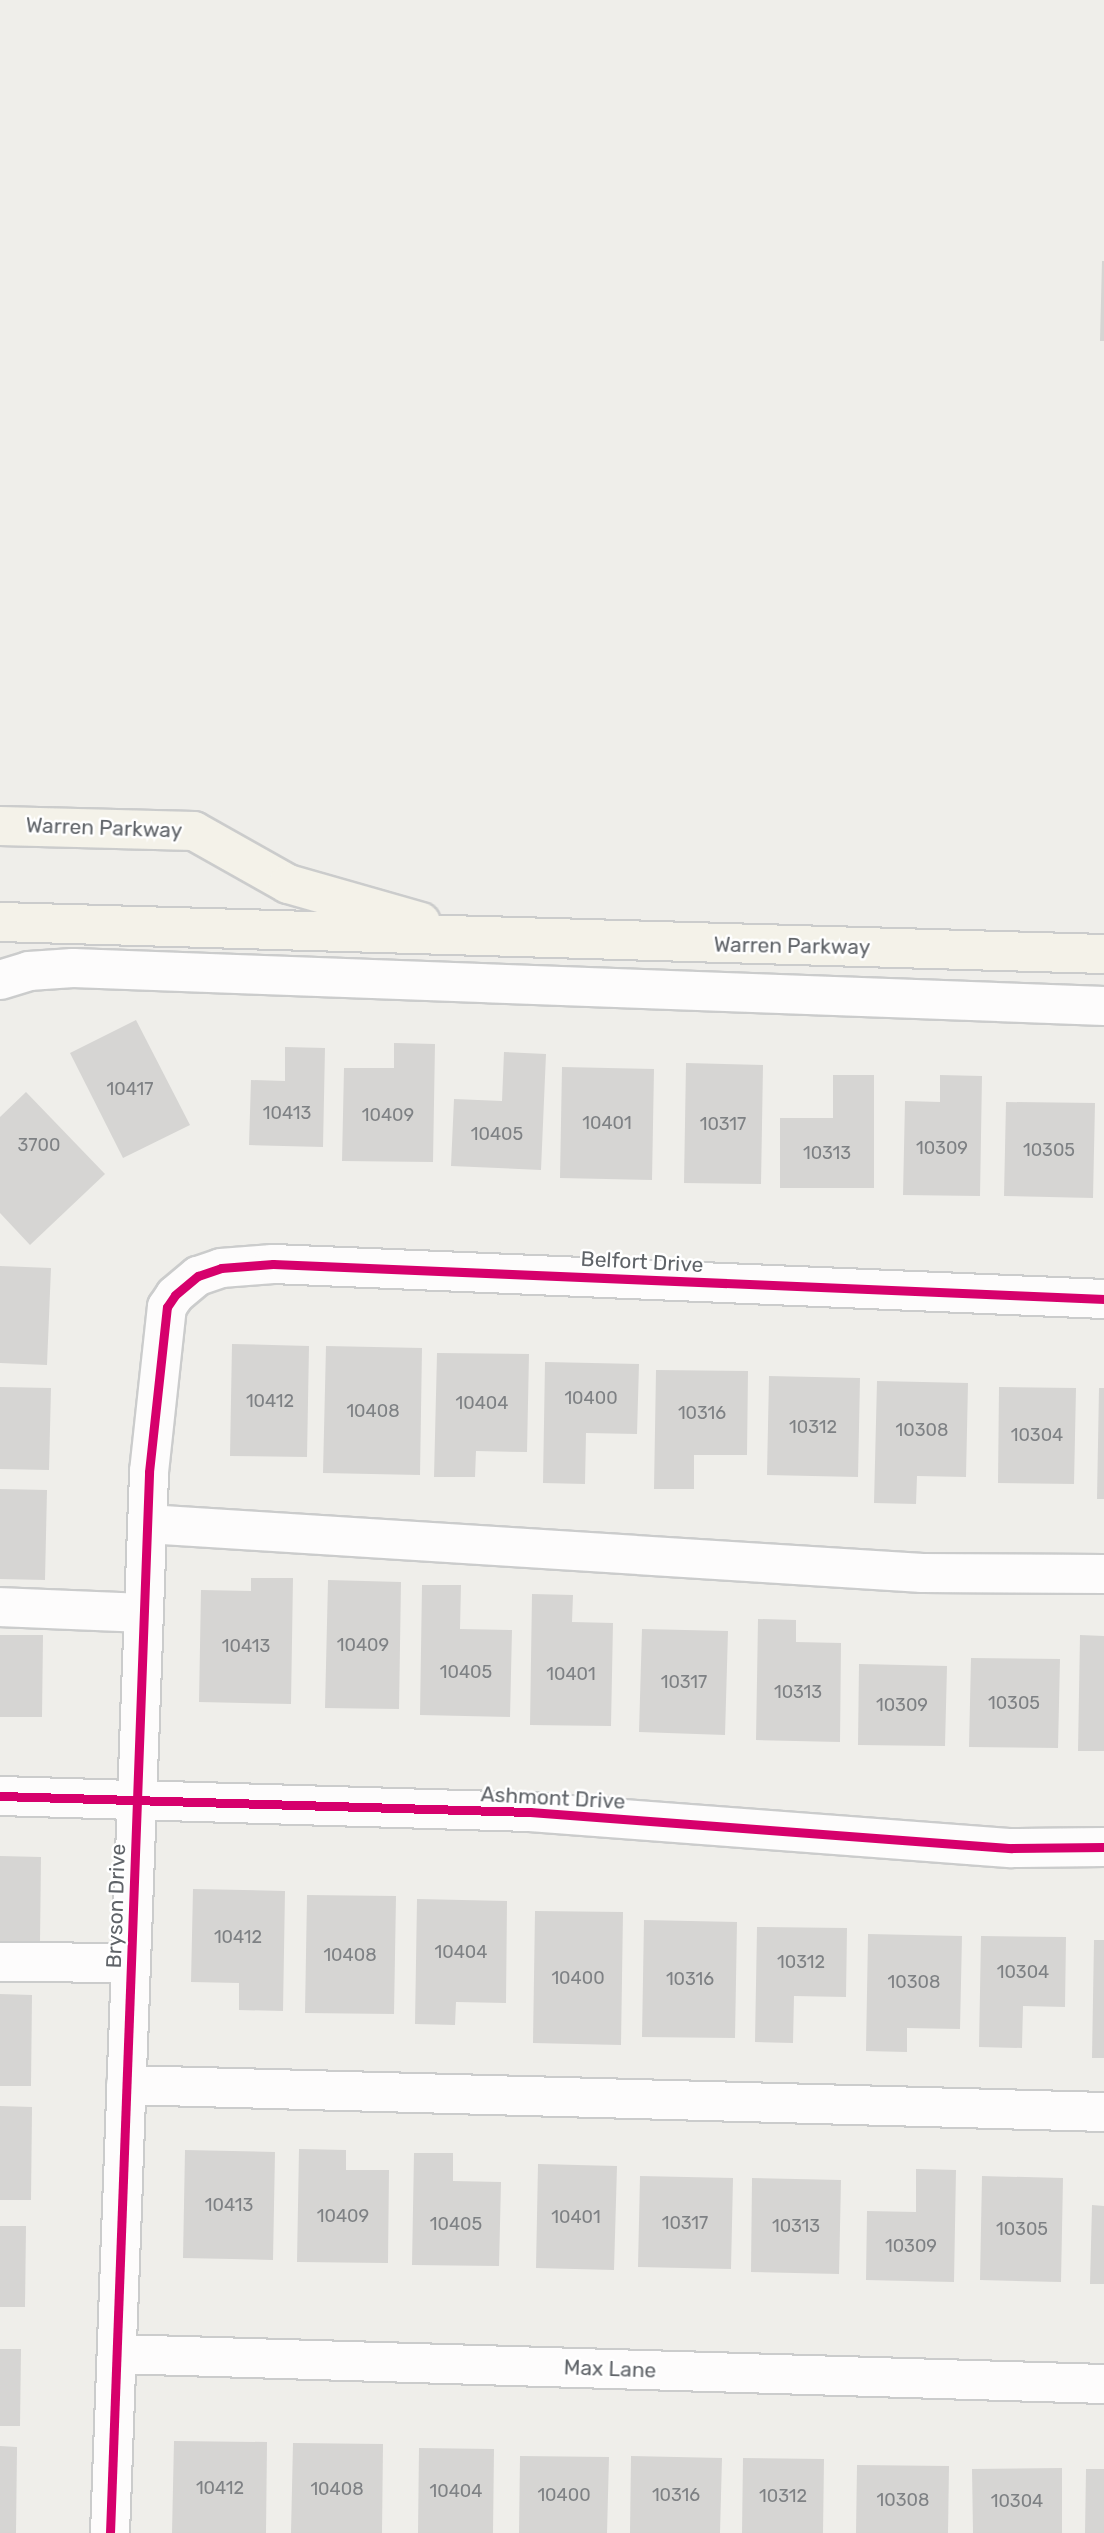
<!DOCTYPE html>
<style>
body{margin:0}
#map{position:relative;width:1104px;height:2533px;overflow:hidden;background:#efeeea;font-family:Rubik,sans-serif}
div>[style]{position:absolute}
.building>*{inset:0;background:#d6d5d3}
.roads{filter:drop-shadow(2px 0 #cbcccc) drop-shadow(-2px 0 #cbcccc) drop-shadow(0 2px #cbcccc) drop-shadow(0 -2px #cbcccc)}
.minor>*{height:38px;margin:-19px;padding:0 19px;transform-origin:19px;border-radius:19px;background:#fdfcfc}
.major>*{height:38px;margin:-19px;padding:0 19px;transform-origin:19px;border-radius:19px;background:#f4f2e9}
.cycleway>*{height:9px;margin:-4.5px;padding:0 4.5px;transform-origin:4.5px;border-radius:4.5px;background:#d6006c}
span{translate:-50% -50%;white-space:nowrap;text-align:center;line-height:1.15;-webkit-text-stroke:5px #fff;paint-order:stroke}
.number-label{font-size:18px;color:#7e8184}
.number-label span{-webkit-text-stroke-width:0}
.street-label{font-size:21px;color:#5f6368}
</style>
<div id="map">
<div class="building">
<i style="clip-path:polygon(1102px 261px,1104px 261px,1104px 341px,1100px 341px)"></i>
<i style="clip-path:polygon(136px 1020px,190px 1125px,123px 1158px,70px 1053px)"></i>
<i style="clip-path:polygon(394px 1043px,435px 1044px,433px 1162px,342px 1161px,344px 1068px,394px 1068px)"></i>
<i style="clip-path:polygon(285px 1047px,325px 1048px,323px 1147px,249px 1145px,251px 1080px,285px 1081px)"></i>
<i style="clip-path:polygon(504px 1052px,546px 1054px,541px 1170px,451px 1166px,454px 1099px,502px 1101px)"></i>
<i style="clip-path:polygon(686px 1063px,763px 1065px,761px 1184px,684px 1183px)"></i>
<i style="clip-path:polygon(562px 1067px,654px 1069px,652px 1180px,560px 1178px)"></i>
<i style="clip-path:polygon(833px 1075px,874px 1075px,874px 1188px,780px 1188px,780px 1118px,833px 1118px)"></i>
<i style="clip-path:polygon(940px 1075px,982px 1076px,980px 1196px,903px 1195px,905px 1101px,940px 1102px)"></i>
<i style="clip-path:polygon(26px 1092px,105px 1174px,30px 1245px,0 1213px,0 1117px)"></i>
<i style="clip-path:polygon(1006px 1102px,1095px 1103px,1093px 1198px,1004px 1196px)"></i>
<i style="clip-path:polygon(0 1266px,51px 1268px,47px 1365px,0 1363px)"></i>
<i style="clip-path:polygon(232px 1344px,309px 1346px,307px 1457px,230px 1456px)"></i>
<i style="clip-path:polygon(326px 1346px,422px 1348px,420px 1475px,323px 1473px)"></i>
<i style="clip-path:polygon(437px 1353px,529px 1354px,527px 1452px,476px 1451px,475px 1477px,434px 1477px)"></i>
<i style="clip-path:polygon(545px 1362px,639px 1364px,637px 1434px,586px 1433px,585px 1484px,543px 1483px)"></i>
<i style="clip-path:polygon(656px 1370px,748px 1371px,747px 1455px,694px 1455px,694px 1489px,654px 1489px)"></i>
<i style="clip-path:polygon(769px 1376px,860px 1378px,858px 1477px,767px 1475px)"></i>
<i style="clip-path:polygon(877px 1381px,968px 1383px,966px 1477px,917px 1476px,916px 1504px,874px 1503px)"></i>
<i style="clip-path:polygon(0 1387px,51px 1388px,49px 1470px,0 1469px)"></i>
<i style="clip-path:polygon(999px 1387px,1076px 1388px,1074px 1484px,998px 1483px)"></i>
<i style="clip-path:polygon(1099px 1388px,1104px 1388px,1104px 1499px,1097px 1499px)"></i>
<i style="clip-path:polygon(0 1489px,47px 1490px,45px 1580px,0 1579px)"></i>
<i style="clip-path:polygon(251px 1578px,293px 1578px,291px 1704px,199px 1702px,201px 1590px,251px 1591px)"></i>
<i style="clip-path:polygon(328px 1580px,401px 1582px,399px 1709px,325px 1708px)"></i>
<i style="clip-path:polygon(422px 1585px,461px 1585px,460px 1629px,512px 1630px,510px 1717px,420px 1715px)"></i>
<i style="clip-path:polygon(532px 1594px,573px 1595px,572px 1622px,613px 1623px,611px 1726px,530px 1725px)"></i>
<i style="clip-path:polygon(758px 1619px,796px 1620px,796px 1642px,841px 1643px,840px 1742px,756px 1740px)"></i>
<i style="clip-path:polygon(642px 1629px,728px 1631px,725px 1735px,639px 1732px)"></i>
<i style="clip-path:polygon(0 1635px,43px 1635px,42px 1717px,0 1717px)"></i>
<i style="clip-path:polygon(1080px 1635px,1104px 1636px,1104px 1751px,1078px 1751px)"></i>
<i style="clip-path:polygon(971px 1658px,1060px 1659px,1058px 1748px,969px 1747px)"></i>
<i style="clip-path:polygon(859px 1664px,947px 1666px,945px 1746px,858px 1745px)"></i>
<i style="clip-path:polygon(0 1856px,41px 1857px,40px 1942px,0 1941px)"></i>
<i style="clip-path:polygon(193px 1889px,285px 1891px,283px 2011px,239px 2010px,239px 1983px,191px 1982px)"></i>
<i style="clip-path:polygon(307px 1895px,396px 1896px,394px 2014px,305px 2013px)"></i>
<i style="clip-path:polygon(417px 1899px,507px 1901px,506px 2003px,456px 2002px,455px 2025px,415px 2024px)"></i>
<i style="clip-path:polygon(535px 1911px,623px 1912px,621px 2045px,533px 2043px)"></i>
<i style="clip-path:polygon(644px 1920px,737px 1922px,735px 2038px,642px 2037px)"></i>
<i style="clip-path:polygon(757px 1927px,847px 1928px,846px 1997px,794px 1996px,793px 2043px,755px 2042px)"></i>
<i style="clip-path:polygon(868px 1934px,962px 1936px,960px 2029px,907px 2028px,907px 2052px,866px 2051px)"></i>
<i style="clip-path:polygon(981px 1936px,1066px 1937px,1065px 2007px,1023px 2006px,1022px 2048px,979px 2047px)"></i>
<i style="clip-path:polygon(1094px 1940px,1104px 1940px,1104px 2058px,1092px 2058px)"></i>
<i style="clip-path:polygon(0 1994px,32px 1995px,31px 2086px,0 2086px)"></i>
<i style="clip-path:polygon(0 2106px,32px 2107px,31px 2200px,0 2200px)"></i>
<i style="clip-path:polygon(299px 2149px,346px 2150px,346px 2170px,389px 2170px,388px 2263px,297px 2262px)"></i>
<i style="clip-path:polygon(185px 2150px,275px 2152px,273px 2260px,183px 2258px)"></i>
<i style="clip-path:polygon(414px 2153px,453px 2153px,453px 2181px,501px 2182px,499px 2266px,412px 2265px)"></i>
<i style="clip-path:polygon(538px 2164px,617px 2166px,614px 2270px,536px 2268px)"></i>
<i style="clip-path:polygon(916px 2169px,956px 2170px,954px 2282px,866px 2280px,867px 2211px,916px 2212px)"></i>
<i style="clip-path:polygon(640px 2176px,733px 2178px,731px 2269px,638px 2267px)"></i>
<i style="clip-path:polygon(982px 2176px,1063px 2178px,1061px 2282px,980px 2280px)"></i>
<i style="clip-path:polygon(752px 2178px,841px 2180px,839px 2274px,751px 2272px)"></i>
<i style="clip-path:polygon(1092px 2205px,1104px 2206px,1104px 2284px,1090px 2284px)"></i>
<i style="clip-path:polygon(0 2226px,26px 2226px,25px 2307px,0 2307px)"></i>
<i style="clip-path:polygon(0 2349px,21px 2349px,20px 2426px,0 2426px)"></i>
<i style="clip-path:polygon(174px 2441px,267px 2442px,266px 2533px,172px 2533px)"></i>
<i style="clip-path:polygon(293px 2443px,383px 2444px,382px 2533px,291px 2533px)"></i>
<i style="clip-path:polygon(0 2446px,17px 2447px,16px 2533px,0 2533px)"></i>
<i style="clip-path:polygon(419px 2448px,494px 2449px,493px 2533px,418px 2533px)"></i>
<i style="clip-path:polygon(520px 2456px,609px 2457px,607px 2533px,519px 2533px)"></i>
<i style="clip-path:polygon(631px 2456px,722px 2458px,720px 2533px,630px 2533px)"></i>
<i style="clip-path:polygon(743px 2458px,824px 2459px,823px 2533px,742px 2533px)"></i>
<i style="clip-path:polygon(857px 2465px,949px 2466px,948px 2533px,856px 2533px)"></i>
<i style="clip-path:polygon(1062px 2468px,1062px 2533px,973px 2533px,972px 2469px)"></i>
<i style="clip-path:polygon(1086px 2469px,1104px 2469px,1104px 2533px,1085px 2533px)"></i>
</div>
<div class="roads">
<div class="minor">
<i style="left:0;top:980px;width:30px;rotate:-17deg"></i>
<i style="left:29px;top:971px;width:44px;rotate:-3.9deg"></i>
<i style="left:73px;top:968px;width:1032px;rotate:2.11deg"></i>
<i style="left:147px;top:1524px;width:777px;rotate:3.62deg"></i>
<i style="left:922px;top:1573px;width:182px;rotate:0.3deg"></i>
<i style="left:0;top:1607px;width:144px;rotate:2.4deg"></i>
<i style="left:0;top:1796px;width:530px;rotate:1.73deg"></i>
<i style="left:530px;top:1812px;width:483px;rotate:4.3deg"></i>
<i style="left:1012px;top:1848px;width:92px;rotate:-0.6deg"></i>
<i style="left:0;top:1962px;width:131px;rotate:0.4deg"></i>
<i style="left:126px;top:2085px;width:978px;rotate:1.58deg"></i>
<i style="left:117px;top:2354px;width:987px;rotate:1.74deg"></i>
<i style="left:110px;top:2533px;width:1062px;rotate:-87.89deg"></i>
<i style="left:149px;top:1472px;width:166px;rotate:-83.8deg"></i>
<i style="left:167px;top:1307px;width:14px;rotate:-56deg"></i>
<i style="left:175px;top:1295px;width:30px;rotate:-40deg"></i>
<i style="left:198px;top:1276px;width:24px;rotate:-19deg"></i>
<i style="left:221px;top:1268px;width:52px;rotate:-4.4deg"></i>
<i style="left:273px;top:1264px;width:832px;rotate:2.41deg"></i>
</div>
<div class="major">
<i style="left:0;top:826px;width:194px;rotate:1.5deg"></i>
<i style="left:194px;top:831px;width:108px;rotate:29.4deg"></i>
<i style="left:288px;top:884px;width:138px;rotate:15.9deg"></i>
<i style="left:0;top:922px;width:1104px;rotate:1.66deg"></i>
</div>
</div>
<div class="cycleway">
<i style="left:0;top:1796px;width:530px;rotate:1.73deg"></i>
<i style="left:530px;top:1812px;width:483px;rotate:4.3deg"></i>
<i style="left:1012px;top:1848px;width:92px;rotate:-0.6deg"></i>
<i style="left:110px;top:2533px;width:1062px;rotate:-87.89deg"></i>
<i style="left:149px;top:1472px;width:166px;rotate:-83.8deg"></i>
<i style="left:167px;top:1307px;width:14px;rotate:-56deg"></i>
<i style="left:175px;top:1295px;width:30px;rotate:-40deg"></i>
<i style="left:198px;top:1276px;width:24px;rotate:-19deg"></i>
<i style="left:221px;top:1268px;width:52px;rotate:-4.4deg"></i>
<i style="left:273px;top:1264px;width:832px;rotate:2.41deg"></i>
</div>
<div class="number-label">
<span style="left:130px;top:1089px">10417</span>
<span style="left:287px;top:1113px">10413</span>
<span style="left:388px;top:1115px">10409</span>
<span style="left:607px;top:1123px">10401</span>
<span style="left:723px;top:1124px">10317</span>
<span style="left:497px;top:1134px">10405</span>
<span style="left:39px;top:1145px">3700</span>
<span style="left:942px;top:1148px">10309</span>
<span style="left:1049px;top:1150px">10305</span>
<span style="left:827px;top:1153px">10313</span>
<span style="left:591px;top:1398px">10400</span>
<span style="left:270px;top:1401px">10412</span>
<span style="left:482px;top:1403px">10404</span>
<span style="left:373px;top:1411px">10408</span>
<span style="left:702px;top:1413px">10316</span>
<span style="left:813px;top:1427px">10312</span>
<span style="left:922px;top:1430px">10308</span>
<span style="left:1037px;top:1435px">10304</span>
<span style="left:363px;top:1645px">10409</span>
<span style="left:246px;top:1646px">10413</span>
<span style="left:466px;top:1672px">10405</span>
<span style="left:571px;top:1674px">10401</span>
<span style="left:684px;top:1682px">10317</span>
<span style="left:798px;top:1692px">10313</span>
<span style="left:1014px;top:1703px">10305</span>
<span style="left:902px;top:1705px">10309</span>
<span style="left:238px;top:1937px">10412</span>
<span style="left:461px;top:1952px">10404</span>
<span style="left:350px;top:1955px">10408</span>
<span style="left:801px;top:1962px">10312</span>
<span style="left:1023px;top:1972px">10304</span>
<span style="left:578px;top:1978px">10400</span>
<span style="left:690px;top:1979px">10316</span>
<span style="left:914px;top:1982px">10308</span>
<span style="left:229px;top:2205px">10413</span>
<span style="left:343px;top:2216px">10409</span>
<span style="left:576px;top:2217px">10401</span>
<span style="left:685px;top:2223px">10317</span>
<span style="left:456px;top:2224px">10405</span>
<span style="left:796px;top:2226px">10313</span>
<span style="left:1022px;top:2229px">10305</span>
<span style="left:911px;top:2246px">10309</span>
<span style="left:220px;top:2488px">10412</span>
<span style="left:337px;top:2489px">10408</span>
<span style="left:456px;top:2491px">10404</span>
<span style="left:564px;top:2495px">10400</span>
<span style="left:676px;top:2495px">10316</span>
<span style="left:783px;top:2496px">10312</span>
<span style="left:903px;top:2500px">10308</span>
<span style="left:1017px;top:2501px">10304</span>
</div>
<div class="street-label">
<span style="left:104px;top:828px;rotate:2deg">Warren Parkway</span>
<span style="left:792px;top:946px;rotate:1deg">Warren Parkway</span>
<span style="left:642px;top:1262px;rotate:3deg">Belfort Drive</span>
<span style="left:553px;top:1798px;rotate:3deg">Ashmont Drive</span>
<span style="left:116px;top:1906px;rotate:-88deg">Bryson Drive</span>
<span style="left:610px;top:2369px;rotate:2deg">Max Lane</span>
</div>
</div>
